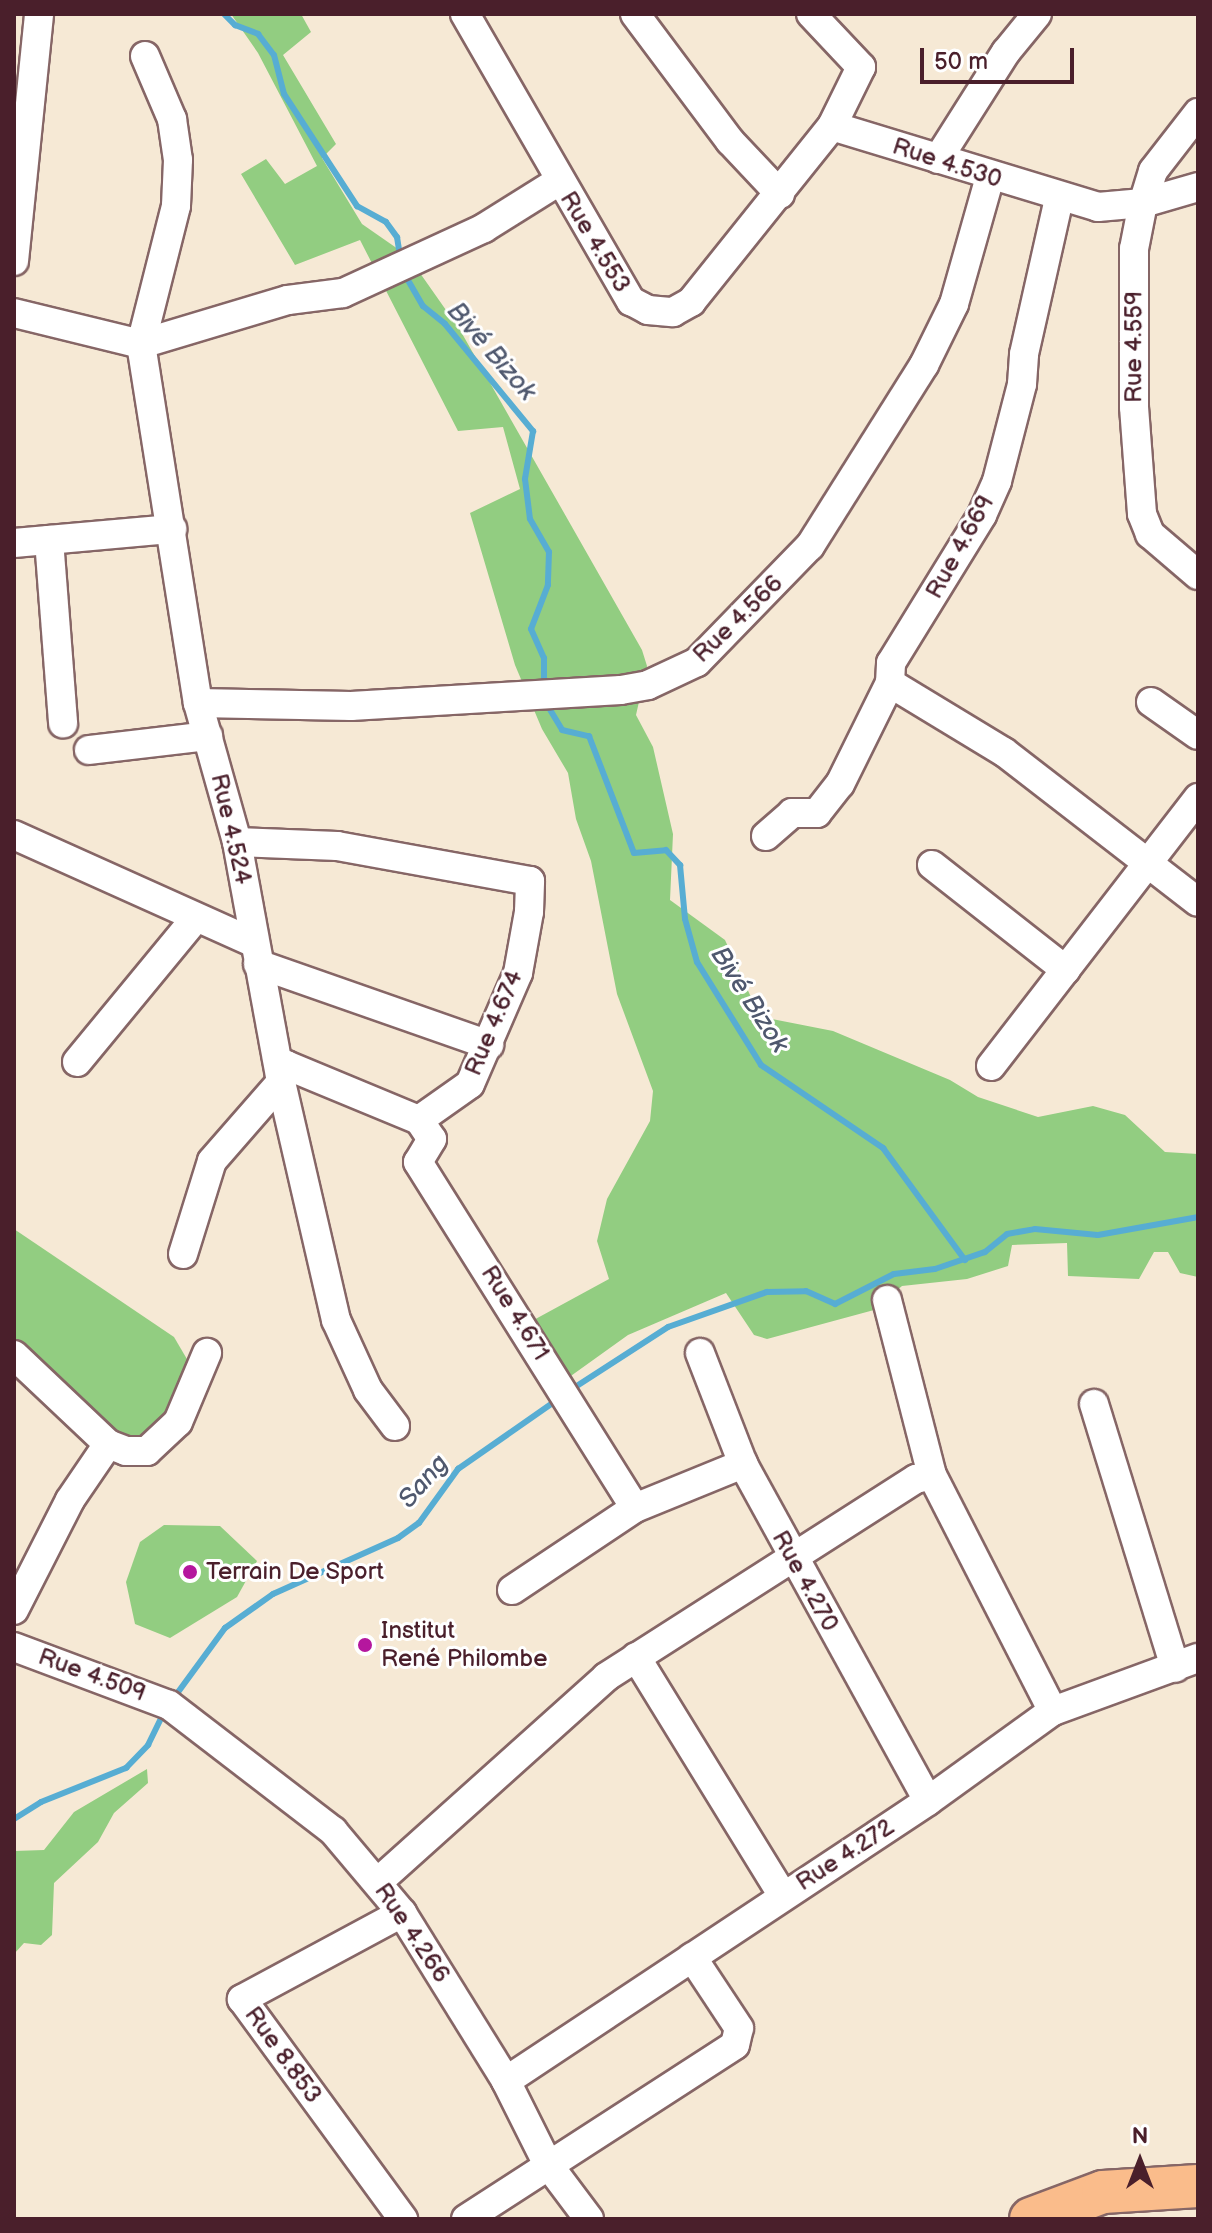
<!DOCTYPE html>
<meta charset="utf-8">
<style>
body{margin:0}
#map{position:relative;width:1212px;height:2233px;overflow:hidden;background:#f6e9d5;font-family:"Balsamiq Sans",sans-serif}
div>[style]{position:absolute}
.green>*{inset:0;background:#92cd81}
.stream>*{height:6px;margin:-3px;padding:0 3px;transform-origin:3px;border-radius:3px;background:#57add3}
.roads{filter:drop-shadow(2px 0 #866666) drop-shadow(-2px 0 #866666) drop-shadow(0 2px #866666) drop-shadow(0 -2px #866666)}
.minor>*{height:28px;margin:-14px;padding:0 14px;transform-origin:14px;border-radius:14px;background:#fff}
.highway>*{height:42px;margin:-21px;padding:0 21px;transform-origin:21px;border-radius:21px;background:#fabc8b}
.dots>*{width:22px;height:22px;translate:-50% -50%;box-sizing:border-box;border:4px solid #fff;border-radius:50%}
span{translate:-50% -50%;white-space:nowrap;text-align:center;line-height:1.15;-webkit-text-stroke:6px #fff;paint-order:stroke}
.street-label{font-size:24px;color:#4a1f2b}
.poi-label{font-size:24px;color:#4a1f2b}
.left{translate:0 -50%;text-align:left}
.water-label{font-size:26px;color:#4f586e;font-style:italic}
.frame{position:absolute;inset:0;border:16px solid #4a1f2b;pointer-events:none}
.north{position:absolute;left:1100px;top:2121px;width:80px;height:80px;-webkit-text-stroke:6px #fff;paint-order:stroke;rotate:0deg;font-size:22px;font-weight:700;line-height:32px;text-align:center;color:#4a1f2b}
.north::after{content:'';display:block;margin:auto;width:28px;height:36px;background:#4a1f2b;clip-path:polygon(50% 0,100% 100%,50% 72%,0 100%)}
.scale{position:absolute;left:920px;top:48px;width:154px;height:36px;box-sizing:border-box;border:4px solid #4a1f2b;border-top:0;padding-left:10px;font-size:24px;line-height:28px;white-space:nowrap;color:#4a1f2b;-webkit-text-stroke:6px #fff;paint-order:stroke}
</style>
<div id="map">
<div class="green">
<i style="clip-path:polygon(231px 14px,301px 14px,311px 32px,283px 55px,336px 144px,322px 158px,362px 224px,408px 256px,460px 330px,642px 650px,647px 666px,636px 715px,653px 747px,673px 834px,670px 900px,725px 940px,750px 995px,772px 1019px,833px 1031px,950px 1080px,978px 1097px,1038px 1117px,1093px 1106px,1125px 1115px,1165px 1152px,1198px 1154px,1198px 1277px,1180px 1273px,1168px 1252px,1154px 1252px,1139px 1279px,1068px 1276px,1067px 1243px,1012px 1245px,1008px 1266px,967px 1279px,902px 1286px,874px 1310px,767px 1339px,754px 1335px,726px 1293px,628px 1335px,568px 1378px,530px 1322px,609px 1279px,597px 1241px,607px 1199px,650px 1121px,653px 1091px,617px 994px,591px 861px,576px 819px,568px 773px,542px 729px,515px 665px,470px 513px,520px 489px,503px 427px,458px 431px,360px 240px,295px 265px,241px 174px,266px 159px,285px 184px,317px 166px,258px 53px)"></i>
<i style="clip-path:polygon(14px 1229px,174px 1337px,191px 1366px,177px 1404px,152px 1438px,129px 1443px,93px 1418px,14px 1341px)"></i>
<i style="clip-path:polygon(164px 1525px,220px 1526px,257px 1561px,237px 1597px,170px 1638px,135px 1624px,126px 1582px,140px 1542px)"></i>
<i style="clip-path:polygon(147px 1769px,148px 1783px,114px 1813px,98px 1842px,54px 1883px,52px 1935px,41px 1945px,24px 1943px,14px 1954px,14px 1851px,44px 1850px,74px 1812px)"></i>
</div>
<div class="stream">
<i style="left:224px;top:14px;width:16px;rotate:45deg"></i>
<i style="left:235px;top:25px;width:25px;rotate:21deg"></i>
<i style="left:258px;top:34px;width:26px;rotate:53deg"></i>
<i style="left:274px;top:55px;width:40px;rotate:75.6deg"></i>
<i style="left:284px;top:94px;width:134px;rotate:56.9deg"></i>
<i style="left:357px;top:206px;width:33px;rotate:29deg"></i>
<i style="left:386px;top:222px;width:19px;rotate:54deg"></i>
<i style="left:397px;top:237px;width:19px;rotate:81deg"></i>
<i style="left:405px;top:275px;width:36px;rotate:60deg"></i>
<i style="left:423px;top:306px;width:28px;rotate:39deg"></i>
<i style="left:445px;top:324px;width:139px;rotate:50.6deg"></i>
<i style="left:533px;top:431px;width:49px;rotate:99.5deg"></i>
<i style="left:525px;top:479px;width:40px;rotate:82.9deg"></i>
<i style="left:530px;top:519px;width:38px;rotate:60deg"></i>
<i style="left:549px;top:552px;width:33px;rotate:92deg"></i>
<i style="left:548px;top:585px;width:47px;rotate:111.1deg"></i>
<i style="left:531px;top:629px;width:32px;rotate:66deg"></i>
<i style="left:544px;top:658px;width:31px;rotate:90deg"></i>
<i style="left:546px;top:703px;width:31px;rotate:59deg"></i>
<i style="left:562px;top:730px;width:28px;rotate:13deg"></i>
<i style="left:589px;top:736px;width:125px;rotate:69deg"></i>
<i style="left:634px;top:853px;width:32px;rotate:-5deg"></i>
<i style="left:666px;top:850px;width:21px;rotate:47deg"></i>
<i style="left:680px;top:865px;width:54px;rotate:84.7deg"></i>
<i style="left:685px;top:919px;width:45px;rotate:74.4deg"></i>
<i style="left:697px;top:962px;width:121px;rotate:58.1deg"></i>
<i style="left:761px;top:1065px;width:148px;rotate:34.2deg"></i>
<i style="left:883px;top:1148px;width:139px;rotate:53.8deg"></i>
<i style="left:569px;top:1391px;width:118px;rotate:-32.9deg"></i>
<i style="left:668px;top:1327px;width:105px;rotate:-19.5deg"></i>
<i style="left:767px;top:1292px;width:39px;rotate:-1deg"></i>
<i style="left:806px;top:1291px;width:32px;rotate:24deg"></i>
<i style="left:835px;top:1304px;width:66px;rotate:-27deg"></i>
<i style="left:894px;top:1274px;width:41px;rotate:-7deg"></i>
<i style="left:935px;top:1269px;width:53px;rotate:-18.8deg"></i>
<i style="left:985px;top:1252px;width:28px;rotate:-39deg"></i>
<i style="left:1007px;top:1234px;width:28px;rotate:-10deg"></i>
<i style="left:1035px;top:1229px;width:63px;rotate:5.4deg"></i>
<i style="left:1098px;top:1235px;width:102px;rotate:-10.2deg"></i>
<i style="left:173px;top:1699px;width:88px;rotate:-53.8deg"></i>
<i style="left:225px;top:1628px;width:59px;rotate:-35.3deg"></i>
<i style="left:273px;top:1594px;width:137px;rotate:-24.1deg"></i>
<i style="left:398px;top:1538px;width:26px;rotate:-36deg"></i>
<i style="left:419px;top:1523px;width:67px;rotate:-54.2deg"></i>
<i style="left:458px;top:1469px;width:121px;rotate:-34.9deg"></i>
<i style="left:14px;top:1819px;width:32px;rotate:-32deg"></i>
<i style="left:41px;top:1802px;width:92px;rotate:-21.8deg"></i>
<i style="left:126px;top:1768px;width:32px;rotate:-46deg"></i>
<i style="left:148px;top:1745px;width:37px;rotate:-64deg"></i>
</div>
<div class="roads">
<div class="minor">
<i style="left:465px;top:14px;width:332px;rotate:60deg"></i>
<i style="left:631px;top:301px;width:19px;rotate:28deg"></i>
<i style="left:648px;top:310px;width:25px;rotate:5deg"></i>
<i style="left:673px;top:312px;width:21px;rotate:-29deg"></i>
<i style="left:691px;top:302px;width:226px;rotate:-51.3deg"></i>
<i style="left:635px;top:14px;width:159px;rotate:53.2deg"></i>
<i style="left:730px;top:141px;width:73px;rotate:46.7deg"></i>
<i style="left:811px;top:14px;width:73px;rotate:46.7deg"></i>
<i style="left:861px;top:67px;width:66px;rotate:116.2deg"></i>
<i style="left:832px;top:126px;width:278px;rotate:16.9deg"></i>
<i style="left:1098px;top:207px;width:45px;rotate:-5.1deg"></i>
<i style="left:1143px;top:203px;width:57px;rotate:-16.2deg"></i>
<i style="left:145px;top:56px;width:69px;rotate:66.8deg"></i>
<i style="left:172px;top:119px;width:41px;rotate:81.7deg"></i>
<i style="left:178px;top:160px;width:46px;rotate:92.5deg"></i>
<i style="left:176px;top:206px;width:142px;rotate:104.2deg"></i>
<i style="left:141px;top:344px;width:153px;rotate:-16.7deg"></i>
<i style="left:288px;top:300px;width:55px;rotate:-7.3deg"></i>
<i style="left:343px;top:293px;width:155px;rotate:-24.7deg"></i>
<i style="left:484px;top:228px;width:89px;rotate:-32.1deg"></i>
<i style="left:1198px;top:113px;width:73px;rotate:127.8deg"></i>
<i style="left:1153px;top:171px;width:34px;rotate:107deg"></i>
<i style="left:1143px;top:203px;width:47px;rotate:101.1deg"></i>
<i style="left:1134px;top:249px;width:158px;rotate:90deg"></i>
<i style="left:1134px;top:407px;width:107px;rotate:85.7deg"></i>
<i style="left:1142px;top:514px;width:22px;rotate:68deg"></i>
<i style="left:1150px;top:534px;width:63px;rotate:40.5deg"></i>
<i style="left:938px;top:159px;width:127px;rotate:-57.6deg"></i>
<i style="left:1006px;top:52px;width:49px;rotate:-50.8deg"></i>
<i style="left:14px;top:261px;width:248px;rotate:-84.2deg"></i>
<i style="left:14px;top:313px;width:131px;rotate:13.7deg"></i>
<i style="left:141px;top:344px;width:363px;rotate:81deg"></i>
<i style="left:198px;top:703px;width:144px;rotate:74.3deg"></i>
<i style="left:237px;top:842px;width:244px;rotate:79.6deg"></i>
<i style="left:281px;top:1082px;width:244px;rotate:77deg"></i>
<i style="left:336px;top:1320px;width:77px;rotate:65.4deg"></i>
<i style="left:368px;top:1390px;width:45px;rotate:53.1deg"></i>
<i style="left:49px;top:540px;width:184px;rotate:85.6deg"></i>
<i style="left:14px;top:543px;width:159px;rotate:-5.1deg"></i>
<i style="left:890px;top:683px;width:133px;rotate:31.2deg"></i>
<i style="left:1004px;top:752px;width:245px;rotate:37.7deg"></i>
<i style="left:1151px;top:702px;width:57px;rotate:35.1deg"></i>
<i style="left:198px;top:703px;width:153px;rotate:1.1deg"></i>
<i style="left:351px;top:706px;width:270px;rotate:-3.4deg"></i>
<i style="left:621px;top:690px;width:27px;rotate:-10deg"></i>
<i style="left:648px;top:685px;width:54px;rotate:-25.1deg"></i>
<i style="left:697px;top:662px;width:162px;rotate:-45.8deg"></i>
<i style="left:810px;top:546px;width:214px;rotate:-57.8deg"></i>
<i style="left:924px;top:365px;width:68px;rotate:-63.8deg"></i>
<i style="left:954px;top:304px;width:132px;rotate:-74.2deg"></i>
<i style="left:89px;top:750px;width:120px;rotate:-6.7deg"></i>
<i style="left:14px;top:835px;width:263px;rotate:24.2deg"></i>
<i style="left:766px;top:836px;width:35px;rotate:-41deg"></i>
<i style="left:792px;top:813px;width:25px"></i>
<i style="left:817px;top:813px;width:37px;rotate:-52deg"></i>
<i style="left:840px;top:784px;width:113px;rotate:-63.7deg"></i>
<i style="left:890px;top:683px;width:20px;rotate:-87deg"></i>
<i style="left:891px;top:663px;width:174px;rotate:-58.4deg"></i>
<i style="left:982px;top:515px;width:37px;rotate:-66deg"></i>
<i style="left:997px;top:481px;width:100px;rotate:-75.5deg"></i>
<i style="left:1022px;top:384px;width:30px;rotate:-86deg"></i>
<i style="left:1024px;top:354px;width:159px;rotate:-77.3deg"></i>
<i style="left:932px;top:865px;width:170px;rotate:38.1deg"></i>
<i style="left:258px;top:964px;width:245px;rotate:19.3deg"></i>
<i style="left:77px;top:1062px;width:184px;rotate:-50.5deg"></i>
<i style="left:991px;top:1066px;width:339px;rotate:-52.3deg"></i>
<i style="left:419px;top:1120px;width:23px;rotate:56deg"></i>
<i style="left:432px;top:1139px;width:27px;rotate:121deg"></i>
<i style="left:418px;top:1162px;width:408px;rotate:57.9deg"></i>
<i style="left:183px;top:1254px;width:97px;rotate:-72.7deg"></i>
<i style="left:212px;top:1161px;width:105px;rotate:-48.9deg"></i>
<i style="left:281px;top:1082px;width:18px;rotate:-74deg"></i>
<i style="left:286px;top:1065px;width:144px;rotate:22.5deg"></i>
<i style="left:419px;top:1120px;width:62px;rotate:-35.2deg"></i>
<i style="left:470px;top:1084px;width:121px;rotate:-66.6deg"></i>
<i style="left:518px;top:973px;width:62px;rotate:-79.8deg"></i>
<i style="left:529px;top:912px;width:31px;rotate:-88deg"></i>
<i style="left:530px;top:881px;width:196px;rotate:-169.7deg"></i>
<i style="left:337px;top:846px;width:100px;rotate:-177.7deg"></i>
<i style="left:887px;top:1300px;width:181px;rotate:75.6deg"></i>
<i style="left:932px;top:1475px;width:265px;rotate:62.9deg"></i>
<i style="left:700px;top:1353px;width:119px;rotate:68.8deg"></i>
<i style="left:743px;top:1464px;width:384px;rotate:61.2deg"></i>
<i style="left:14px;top:1355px;width:129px;rotate:43.4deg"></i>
<i style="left:1094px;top:1404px;width:276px;rotate:72.9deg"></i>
<i style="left:512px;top:1590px;width:148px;rotate:-33.7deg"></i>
<i style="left:635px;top:1508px;width:117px;rotate:-22.2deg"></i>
<i style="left:14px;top:1610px;width:123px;rotate:-63deg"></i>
<i style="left:70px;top:1500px;width:68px;rotate:-55.8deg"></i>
<i style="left:108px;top:1444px;width:19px;rotate:21deg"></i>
<i style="left:126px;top:1451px;width:21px"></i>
<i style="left:147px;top:1451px;width:42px;rotate:-43.1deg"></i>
<i style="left:178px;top:1422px;width:75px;rotate:-67.2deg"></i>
<i style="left:14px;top:1647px;width:165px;rotate:20.5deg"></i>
<i style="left:169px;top:1705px;width:207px;rotate:37.5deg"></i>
<i style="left:333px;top:1831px;width:107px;rotate:49.9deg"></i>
<i style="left:402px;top:1913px;width:198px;rotate:58.2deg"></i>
<i style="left:506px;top:2081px;width:92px;rotate:63.4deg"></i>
<i style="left:547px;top:2163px;width:70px;rotate:53.1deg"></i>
<i style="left:636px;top:1657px;width:281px;rotate:58.4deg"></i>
<i style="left:379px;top:1881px;width:305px;rotate:-41.9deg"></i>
<i style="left:606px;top:1677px;width:368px;rotate:-32.6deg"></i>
<i style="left:916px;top:1479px;width:16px;rotate:-14deg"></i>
<i style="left:402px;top:1913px;width:182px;rotate:151.7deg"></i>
<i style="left:242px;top:1999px;width:273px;rotate:53.8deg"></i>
<i style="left:506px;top:2081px;width:506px;rotate:-33.56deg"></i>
<i style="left:928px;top:1801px;width:154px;rotate:-35.8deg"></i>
<i style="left:1053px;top:1711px;width:154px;rotate:-20.1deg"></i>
<i style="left:466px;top:2219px;width:320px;rotate:-32.9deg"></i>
<i style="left:735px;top:2045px;width:17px;rotate:-77deg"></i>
<i style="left:739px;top:2028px;width:85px;rotate:-123.5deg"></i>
</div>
<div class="highway">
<i style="left:1031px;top:2219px;width:77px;rotate:-20.6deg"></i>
<i style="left:1103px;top:2192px;width:95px;rotate:-3.6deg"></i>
</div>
</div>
<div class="dots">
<i style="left:190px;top:1572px;background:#b5179e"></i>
<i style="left:365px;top:1645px;background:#b5179e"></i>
</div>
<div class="street-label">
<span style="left:947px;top:163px;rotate:18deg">Rue 4.530</span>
<span style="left:595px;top:242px;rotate:59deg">Rue 4.553</span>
<span style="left:1134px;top:347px;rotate:-90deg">Rue 4.559</span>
<span style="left:960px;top:547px;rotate:-61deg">Rue 4.669</span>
<span style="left:738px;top:619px;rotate:-44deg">Rue 4.566</span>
<span style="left:231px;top:829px;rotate:77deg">Rue 4.524</span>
<span style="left:494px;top:1023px;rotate:-67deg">Rue 4.674</span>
<span style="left:515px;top:1313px;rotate:58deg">Rue 4.671</span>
<span style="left:805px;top:1581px;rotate:61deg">Rue 4.270</span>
<span style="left:92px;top:1675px;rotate:20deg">Rue 4.509</span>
<span style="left:845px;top:1855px;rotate:-33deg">Rue 4.272</span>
<span style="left:412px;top:1933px;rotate:56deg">Rue 4.266</span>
<span style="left:283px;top:2055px;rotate:54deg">Rue 8.853</span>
</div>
<div class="poi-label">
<span class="left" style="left:206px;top:1572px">Terrain De Sport</span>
<span class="left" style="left:381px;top:1645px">Institut<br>René Philombe</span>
</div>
<div class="water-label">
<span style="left:491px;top:352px;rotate:49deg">Bivé Bizok</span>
<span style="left:749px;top:1000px;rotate:57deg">Bivé Bizok</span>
<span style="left:424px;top:1482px;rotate:-49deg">Sang</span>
</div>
<div class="frame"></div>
<div class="north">N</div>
<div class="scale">50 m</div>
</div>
